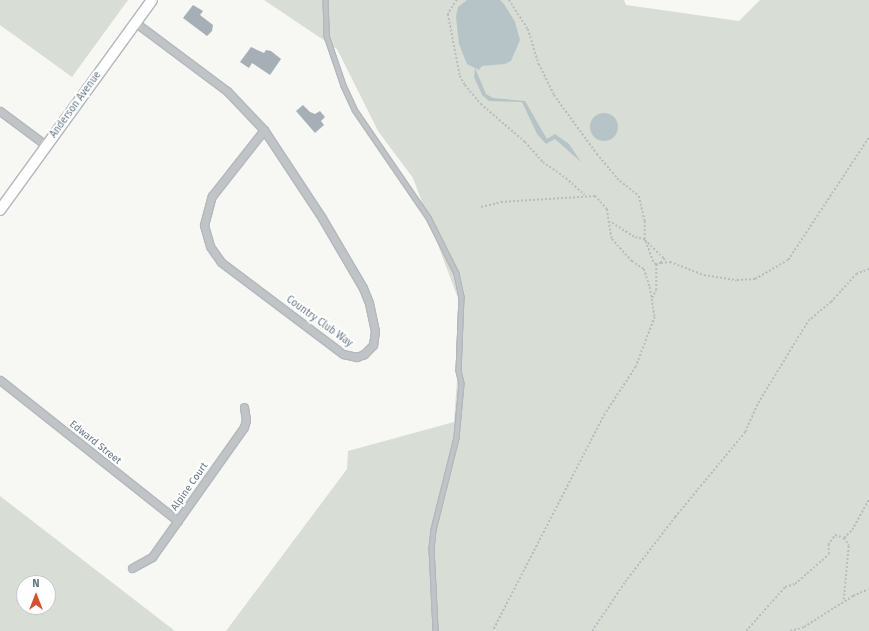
<!DOCTYPE html>
<style>
body{margin:0}
#map{position:relative;width:869px;height:631px;overflow:hidden;background:#f7f7f4;font-family:"Fira Sans",sans-serif}
div>[style]{position:absolute}
.green>*{inset:0;background:#d8ddd5}
.water>*{inset:0;background:#b7c4c7}
.round{border-radius:50%}
.building>*{inset:0;background:#a6afb5}
.path>*{height:1.5px;margin-top:-0.75px;transform-origin:0;background:repeating-linear-gradient(90deg,#babdbf 0 2px,transparent 0 4px)}
.roads{filter:drop-shadow(1px 0 #b2b8bc) drop-shadow(-1px 0 #b2b8bc) drop-shadow(0 1px #b2b8bc) drop-shadow(0 -1px #b2b8bc)}
.service>*{height:3.5px;margin:-1.75px;padding:0 1.75px;transform-origin:1.75px;border-radius:1.75px;background:#c0c4c7}
.minor>*{height:7px;margin:-3.5px;padding:0 3.5px;transform-origin:3.5px;border-radius:3.5px;background:#c0c4c7}
.secondary>*{height:10px;margin:-5px;padding:0 5px;transform-origin:5px;border-radius:5px;background:#fff}
span{translate:-50% -50%;white-space:nowrap;text-align:center;line-height:1.15;-webkit-text-stroke:4px #fff;paint-order:stroke}
.street-label{font-size:10px;color:#667884}
.north{position:absolute;left:16px;top:575px;width:40px;height:40px;box-sizing:border-box;background:#fff;border:1px solid #c2c9ce;border-radius:50%;rotate:0deg;font-size:11px;font-weight:700;line-height:16px;text-align:center;color:#667884}
.north::after{content:'';display:block;margin:auto;width:14px;height:18px;background:#de4c2c;clip-path:polygon(50% 0,100% 100%,50% 72%,0 100%)}
</style>
<div id="map">
<div class="green">
<i style="clip-path:polygon(0 0,128px 0,72px 77px,0 25px)"></i>
<i style="clip-path:polygon(264px 0,624px 0,626px 5px,739px 21px,760px 0,869px 0,869px 631px,226px 631px,347px 469px,348px 451px,454px 422px,462px 309px,413px 178px,378px 131px,337px 49px)"></i>
<i style="clip-path:polygon(evenodd,0 496px,175px 631px,0 631px,0 496px,24px 583px,48px 583px,48px 607px,24px 607px,24px 583px)"></i>
</div>
<div class="water">
<i style="clip-path:polygon(467px 0,500px 0,504px 4px,515px 22px,520px 40px,511px 61px,505px 64px,482px 66px,479px 70px,467px 64px,459px 44px,456px 17px,458px 7px)"></i>
<i style="clip-path:polygon(475px 68px,486px 94px,493px 98px,525px 101px,547px 139px,555px 134px,569px 144px,581px 162px,555px 139px,546px 144px,537px 134px,522px 102px,489px 101px,482px 95px,474px 77px)"></i>
<i class="round" style="left:590px;top:113px;width:28px;height:28px"></i>
</div>
<div class="building">
<i style="clip-path:polygon(193px 5px,203px 11px,200px 15px,213px 25px,212px 31px,207px 36px,183px 18px)"></i>
<i style="clip-path:polygon(251px 47px,264px 53px,266px 50px,271px 51px,281px 59px,270px 75px,252px 63px,249px 68px,240px 62px)"></i>
<i style="clip-path:polygon(303px 105px,310px 112px,315px 114px,320px 111px,325px 117px,321px 121px,324px 125px,315px 133px,296px 111px)"></i>
</div>
<div class="path">
<i style="left:457px;top:0;width:17px;rotate:123deg"></i>
<i style="left:448px;top:14px;width:63px;rotate:79deg"></i>
<i style="left:460px;top:76px;width:10px;rotate:61deg"></i>
<i style="left:465px;top:85px;width:25px;rotate:50deg"></i>
<i style="left:481px;top:104px;width:58px;rotate:40.8deg"></i>
<i style="left:525px;top:142px;width:27px;rotate:48deg"></i>
<i style="left:543px;top:162px;width:28px;rotate:35deg"></i>
<i style="left:566px;top:178px;width:25px;rotate:42deg"></i>
<i style="left:509px;top:0;width:35px;rotate:57deg"></i>
<i style="left:528px;top:29px;width:37px;rotate:73deg"></i>
<i style="left:539px;top:64px;width:34px;rotate:64deg"></i>
<i style="left:554px;top:95px;width:73px;rotate:53.9deg"></i>
<i style="left:597px;top:154px;width:35px;rotate:50deg"></i>
<i style="left:620px;top:181px;width:24px;rotate:38deg"></i>
<i style="left:639px;top:196px;width:26px;rotate:77deg"></i>
<i style="left:645px;top:221px;width:19px;rotate:90deg"></i>
<i style="left:645px;top:240px;width:11px;rotate:-165deg"></i>
<i style="left:634px;top:237px;width:28px;rotate:-148deg"></i>
<i style="left:481px;top:207px;width:21px;rotate:-14deg"></i>
<i style="left:501px;top:202px;width:94px;rotate:-3.7deg"></i>
<i style="left:595px;top:196px;width:18px;rotate:47deg"></i>
<i style="left:607px;top:209px;width:30px;rotate:81deg"></i>
<i style="left:612px;top:239px;width:30px;rotate:48deg"></i>
<i style="left:632px;top:261px;width:14px;rotate:34deg"></i>
<i style="left:644px;top:269px;width:19px;rotate:72deg"></i>
<i style="left:650px;top:287px;width:30px;rotate:81deg"></i>
<i style="left:655px;top:317px;width:53px;rotate:110.8deg"></i>
<i style="left:636px;top:367px;width:56px;rotate:123.4deg"></i>
<i style="left:605px;top:414px;width:244px;rotate:117.3deg"></i>
<i style="left:645px;top:240px;width:28px;rotate:44deg"></i>
<i style="left:665px;top:259px;width:6px;rotate:135deg"></i>
<i style="left:661px;top:263px;width:5px;rotate:158deg"></i>
<i style="left:656px;top:265px;width:4px;rotate:-135deg"></i>
<i style="left:653px;top:262px;width:23px;rotate:-110deg"></i>
<i style="left:652px;top:298px;width:9px;rotate:-63deg"></i>
<i style="left:656px;top:290px;width:25px;rotate:-90deg"></i>
<i style="left:656px;top:265px;width:5px;rotate:-22deg"></i>
<i style="left:661px;top:263px;width:9px;rotate:-6deg"></i>
<i style="left:670px;top:262px;width:36px;rotate:21deg"></i>
<i style="left:704px;top:275px;width:33px;rotate:9deg"></i>
<i style="left:737px;top:280px;width:18px;rotate:-3deg"></i>
<i style="left:755px;top:279px;width:38px;rotate:-30deg"></i>
<i style="left:788px;top:260px;width:147px;rotate:-56.6deg"></i>
<i style="left:844px;top:538px;width:9px;rotate:58deg"></i>
<i style="left:849px;top:546px;width:54px;rotate:95.3deg"></i>
<i style="left:592px;top:631px;width:59px;rotate:-56deg"></i>
<i style="left:625px;top:582px;width:82px;rotate:-52.4deg"></i>
<i style="left:675px;top:517px;width:110px;rotate:-50.5deg"></i>
<i style="left:745px;top:432px;width:32px;rotate:-66deg"></i>
<i style="left:758px;top:403px;width:96px;rotate:-58.6deg"></i>
<i style="left:808px;top:321px;width:30px;rotate:-40deg"></i>
<i style="left:831px;top:302px;width:38px;rotate:-48deg"></i>
<i style="left:856px;top:274px;width:14px;rotate:-21deg"></i>
<i style="left:746px;top:631px;width:59px;rotate:-48.4deg"></i>
<i style="left:785px;top:587px;width:10px;rotate:-17deg"></i>
<i style="left:795px;top:584px;width:45px;rotate:-41.4deg"></i>
<i style="left:829px;top:554px;width:9px;rotate:-96deg"></i>
<i style="left:828px;top:545px;width:12px;rotate:-55deg"></i>
<i style="left:835px;top:535px;width:9px;rotate:18deg"></i>
<i style="left:844px;top:538px;width:11px;rotate:-45deg"></i>
<i style="left:852px;top:530px;width:35px;rotate:-61deg"></i>
<i style="left:790px;top:631px;width:15px;rotate:-16deg"></i>
<i style="left:804px;top:627px;width:58px;rotate:-32.3deg"></i>
<i style="left:853px;top:596px;width:17px;rotate:-24deg"></i>
</div>
<div class="roads">
<div class="service">
<i style="left:326px;top:0;width:36px;rotate:88deg"></i>
<i style="left:327px;top:36px;width:53px;rotate:71.2deg"></i>
<i style="left:344px;top:86px;width:26px;rotate:65deg"></i>
<i style="left:355px;top:110px;width:131px;rotate:55.6deg"></i>
<i style="left:429px;top:218px;width:63px;rotate:63.4deg"></i>
<i style="left:457px;top:274px;width:24px;rotate:78deg"></i>
<i style="left:462px;top:297px;width:74px;rotate:92.3deg"></i>
<i style="left:459px;top:371px;width:13px;rotate:77deg"></i>
<i style="left:462px;top:384px;width:54px;rotate:95.3deg"></i>
<i style="left:457px;top:438px;width:95px;rotate:104deg"></i>
<i style="left:434px;top:530px;width:18px;rotate:96deg"></i>
<i style="left:432px;top:548px;width:83px;rotate:87.2deg"></i>
</div>
<div class="minor">
<i style="left:136px;top:23px;width:114px;rotate:36.8deg"></i>
<i style="left:227px;top:91px;width:54px;rotate:46.5deg"></i>
<i style="left:0;top:111px;width:59px;rotate:36.7deg"></i>
<i style="left:264px;top:130px;width:105px;rotate:56.6deg"></i>
<i style="left:322px;top:218px;width:81px;rotate:59.6deg"></i>
<i style="left:363px;top:288px;width:16px;rotate:68deg"></i>
<i style="left:369px;top:303px;width:29px;rotate:78deg"></i>
<i style="left:375px;top:331px;width:14px;rotate:98deg"></i>
<i style="left:373px;top:345px;width:13px;rotate:135deg"></i>
<i style="left:364px;top:354px;width:8px;rotate:157deg"></i>
<i style="left:357px;top:357px;width:14px;rotate:-168deg"></i>
<i style="left:343px;top:354px;width:153px;rotate:-143deg"></i>
<i style="left:221px;top:262px;width:19px;rotate:-125deg"></i>
<i style="left:210px;top:246px;width:22px;rotate:-106deg"></i>
<i style="left:204px;top:225px;width:30px;rotate:-75deg"></i>
<i style="left:212px;top:196px;width:84px;rotate:-51.8deg"></i>
<i style="left:0;top:380px;width:227px;rotate:38.4deg"></i>
<i style="left:132px;top:568px;width:23px;rotate:-29deg"></i>
<i style="left:152px;top:557px;width:159px;rotate:-54.7deg"></i>
<i style="left:244px;top:427px;width:7px;rotate:-74deg"></i>
<i style="left:246px;top:420px;width:13px;rotate:-99deg"></i>
</div>
<div class="secondary">
<i style="left:0;top:210px;width:259px;rotate:-54.1deg"></i>
</div>
</div>
<div class="street-label">
<span style="left:76px;top:105px;rotate:-54deg">Anderson Avenue</span>
<span style="left:319px;top:322px;rotate:36deg">Country Club Way</span>
<span style="left:95px;top:443px;rotate:39deg">Edward Street</span>
<span style="left:190px;top:487px;rotate:-55deg">Alpine Court</span>
</div>
<div class="north">N</div>
</div>
